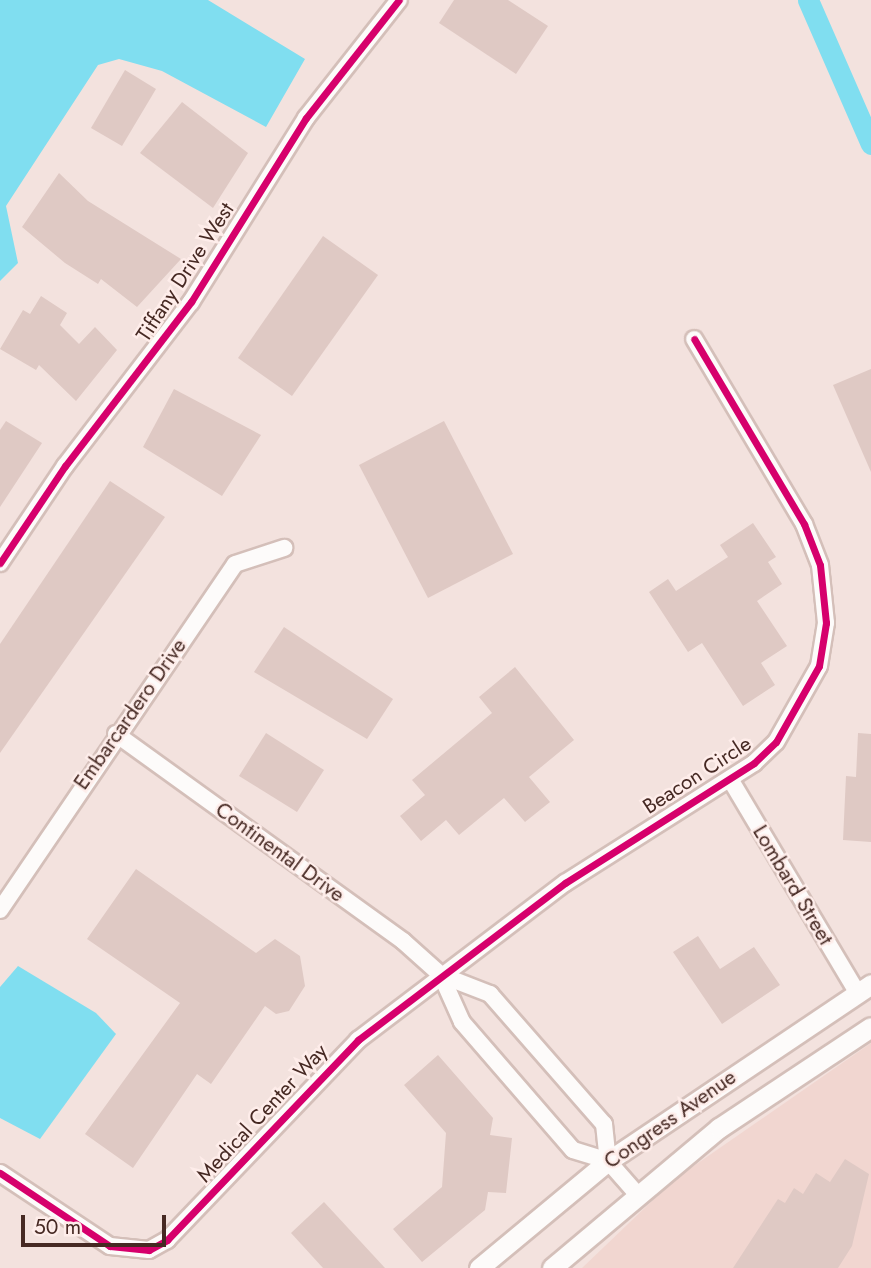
<!DOCTYPE html>
<style>
body{margin:0}
#map{position:relative;width:871px;height:1268px;overflow:hidden;background:#f3e2de;font-family:Jost,sans-serif}
div>[style]{position:absolute}
.built>*{inset:0;background:#f1d6d0}
.water>*{inset:0;background:#80def0}
.canal>*{height:21px;margin:-10.5px;padding:0 10.5px;transform-origin:10.5px;border-radius:10.5px;background:#80def0}
.building>*{inset:0;background:#dfc9c4}
.roads{filter:drop-shadow(2px 0 #d4bfb9) drop-shadow(-2px 0 #d4bfb9) drop-shadow(0 2px #d4bfb9) drop-shadow(0 -2px #d4bfb9)}
.minor>*{height:16px;margin:-8px;padding:0 8px;transform-origin:8px;border-radius:8px;background:#fdfbfa}
.tertiary>*{height:19px;margin:-9.5px;padding:0 9.5px;transform-origin:9.5px;border-radius:9.5px;background:#fdfbfa}
.cycleway>*{height:7px;margin:-3.5px;padding:0 3.5px;transform-origin:3.5px;border-radius:3.5px;background:#d6006c}
span{translate:-50% -50%;white-space:nowrap;text-align:center;line-height:1.15;-webkit-text-stroke:5px #feedea;paint-order:stroke}
.street-label{font-size:21px;color:#462923}
.scale{position:absolute;left:21px;top:1215px;width:145px;height:32px;box-sizing:border-box;border:4px solid #462923;border-top:0;padding-left:9px;font-size:21px;line-height:24px;white-space:nowrap;color:#462923;-webkit-text-stroke:5px #feedea;paint-order:stroke}
</style>
<div id="map">
<div class="built">
<i style="clip-path:polygon(871px 1043px,871px 1268px,582px 1268px,675px 1179px)"></i>
</div>
<div class="water">
<i style="clip-path:polygon(0 0,208px 0,305px 59px,266px 127px,162px 71px,119px 59px,98px 65px,6px 206px,18px 263px,0 281px)"></i>
<i style="clip-path:polygon(18px 966px,96px 1013px,116px 1034px,40px 1139px,0 1118px,0 987px)"></i>
</div>
<div class="canal">
<i style="left:808px;top:0;width:157px;rotate:66.4deg"></i>
</div>
<div class="building">
<i style="clip-path:polygon(454px 0,508px 0,548px 26px,516px 74px,439px 23px)"></i>
<i style="clip-path:polygon(125px 70px,156px 89px,122px 146px,91px 128px)"></i>
<i style="clip-path:polygon(182px 102px,248px 153px,213px 208px,140px 153px)"></i>
<i style="clip-path:polygon(59px 173px,88px 201px,181px 259px,137px 307px,101px 279px,98px 284px,65px 263px,22px 227px)"></i>
<i style="clip-path:polygon(323px 236px,378px 275px,292px 396px,238px 358px)"></i>
<i style="clip-path:polygon(41px 296px,67px 313px,60px 325px,79px 344px,95px 327px,117px 350px,76px 401px,39px 365px,36px 370px,0 349px,23px 310px,30px 314px)"></i>
<i style="clip-path:polygon(871px 369px,871px 472px,833px 385px)"></i>
<i style="clip-path:polygon(174px 389px,261px 435px,222px 496px,143px 447px)"></i>
<i style="clip-path:polygon(6px 421px,42px 443px,0 507px,0 430px)"></i>
<i style="clip-path:polygon(444px 421px,513px 554px,428px 598px,359px 465px)"></i>
<i style="clip-path:polygon(110px 481px,165px 517px,0 753px,0 644px)"></i>
<i style="clip-path:polygon(753px 523px,776px 557px,768px 562px,782px 584px,757px 601px,787px 646px,761px 663px,775px 685px,743px 706px,702px 643px,688px 652px,649px 592px,668px 579px,676px 591px,728px 557px,720px 545px)"></i>
<i style="clip-path:polygon(284px 627px,393px 699px,367px 739px,254px 672px)"></i>
<i style="clip-path:polygon(515px 667px,574px 740px,529px 777px,550px 802px,525px 822px,504px 798px,459px 835px,446px 820px,421px 841px,400px 816px,425px 795px,412px 780px,492px 713px,479px 697px)"></i>
<i style="clip-path:polygon(266px 733px,324px 770px,297px 812px,239px 776px)"></i>
<i style="clip-path:polygon(858px 733px,871px 734px,871px 842px,843px 840px,846px 776px,856px 777px)"></i>
<i style="clip-path:polygon(136px 869px,256px 953px,275px 939px,300px 956px,305px 986px,289px 1011px,276px 1014px,265px 1006px,211px 1084px,197px 1074px,133px 1168px,85px 1134px,180px 1003px,87px 939px)"></i>
<i style="clip-path:polygon(698px 936px,720px 969px,754px 947px,780px 985px,722px 1024px,673px 952px)"></i>
<i style="clip-path:polygon(438px 1055px,493px 1118px,490px 1135px,512px 1138px,506px 1193px,488px 1192px,485px 1210px,422px 1262px,393px 1229px,442px 1187px,446px 1133px,404px 1085px)"></i>
<i style="clip-path:polygon(845px 1159px,869px 1174px,852px 1246px,838px 1268px,733px 1268px,778px 1199px,785px 1203px,794px 1188px,803px 1194px,816px 1173px,830px 1182px)"></i>
<i style="clip-path:polygon(324px 1202px,385px 1268px,323px 1268px,291px 1233px)"></i>
</div>
<div class="roads">
<div class="minor">
<i style="left:0;top:563px;width:117px;rotate:-56.2deg"></i>
<i style="left:65px;top:466px;width:207px;rotate:-52.5deg"></i>
<i style="left:191px;top:302px;width:217px;rotate:-58deg"></i>
<i style="left:306px;top:118px;width:150px;rotate:-51.8deg"></i>
<i style="left:116px;top:734px;width:354px;rotate:35.8deg"></i>
<i style="left:403px;top:941px;width:51px;rotate:41.8deg"></i>
<i style="left:441px;top:975px;width:53px;rotate:21.2deg"></i>
<i style="left:490px;top:994px;width:173px;rotate:48.8deg"></i>
<i style="left:604px;top:1124px;width:37px;rotate:84deg"></i>
<i style="left:730px;top:779px;width:248px;rotate:59.2deg"></i>
<i style="left:0;top:910px;width:418px;rotate:-55.8deg"></i>
<i style="left:235px;top:564px;width:52px;rotate:-18.1deg"></i>
<i style="left:441px;top:975px;width:51px;rotate:65.9deg"></i>
<i style="left:462px;top:1022px;width:169px;rotate:49.1deg"></i>
<i style="left:573px;top:1150px;width:37px;rotate:17deg"></i>
<i style="left:608px;top:1161px;width:43px;rotate:48.8deg"></i>
<i style="left:0;top:1173px;width:132px;rotate:33.6deg"></i>
<i style="left:110px;top:1246px;width:39px;rotate:6deg"></i>
<i style="left:149px;top:1250px;width:21px;rotate:-29deg"></i>
<i style="left:167px;top:1240px;width:277px;rotate:-46.3deg"></i>
<i style="left:358px;top:1040px;width:260px;rotate:-37.2deg"></i>
<i style="left:565px;top:883px;width:224px;rotate:-32.4deg"></i>
<i style="left:754px;top:763px;width:30px;rotate:-44deg"></i>
<i style="left:776px;top:742px;width:87px;rotate:-60.5deg"></i>
<i style="left:819px;top:666px;width:44px;rotate:-80.8deg"></i>
<i style="left:826px;top:623px;width:58px;rotate:-95.9deg"></i>
<i style="left:820px;top:565px;width:44px;rotate:-111.3deg"></i>
<i style="left:804px;top:524px;width:215px;rotate:-120.7deg"></i>
</div>
<div class="tertiary">
<i style="left:479px;top:1268px;width:168px;rotate:-39.7deg"></i>
<i style="left:608px;top:1161px;width:317px;rotate:-33.9deg"></i>
<i style="left:552px;top:1268px;width:218px;rotate:-40deg"></i>
<i style="left:719px;top:1128px;width:182px;rotate:-33.6deg"></i>
</div>
</div>
<div class="cycleway">
<i style="left:0;top:563px;width:117px;rotate:-56.2deg"></i>
<i style="left:65px;top:466px;width:207px;rotate:-52.5deg"></i>
<i style="left:191px;top:302px;width:217px;rotate:-58deg"></i>
<i style="left:306px;top:118px;width:150px;rotate:-51.8deg"></i>
<i style="left:0;top:1173px;width:132px;rotate:33.6deg"></i>
<i style="left:110px;top:1246px;width:39px;rotate:6deg"></i>
<i style="left:149px;top:1250px;width:21px;rotate:-29deg"></i>
<i style="left:167px;top:1240px;width:277px;rotate:-46.3deg"></i>
<i style="left:358px;top:1040px;width:260px;rotate:-37.2deg"></i>
<i style="left:565px;top:883px;width:224px;rotate:-32.4deg"></i>
<i style="left:754px;top:763px;width:30px;rotate:-44deg"></i>
<i style="left:776px;top:742px;width:87px;rotate:-60.5deg"></i>
<i style="left:819px;top:666px;width:44px;rotate:-80.8deg"></i>
<i style="left:826px;top:623px;width:58px;rotate:-95.9deg"></i>
<i style="left:820px;top:565px;width:44px;rotate:-111.3deg"></i>
<i style="left:804px;top:524px;width:215px;rotate:-120.7deg"></i>
</div>
<div class="street-label">
<span style="left:185px;top:272px;rotate:-57deg">Tiffany Drive West</span>
<span style="left:130px;top:714px;rotate:-55deg">Embarcardero Drive</span>
<span style="left:697px;top:775px;rotate:-33deg">Beacon Circle</span>
<span style="left:280px;top:852px;rotate:36deg">Continental Drive</span>
<span style="left:793px;top:885px;rotate:59deg">Lombard Street</span>
<span style="left:262px;top:1113px;rotate:-47deg">Medical Center Way</span>
<span style="left:670px;top:1119px;rotate:-35deg">Congress Avenue</span>
</div>
<div class="scale">50 m</div>
</div>
